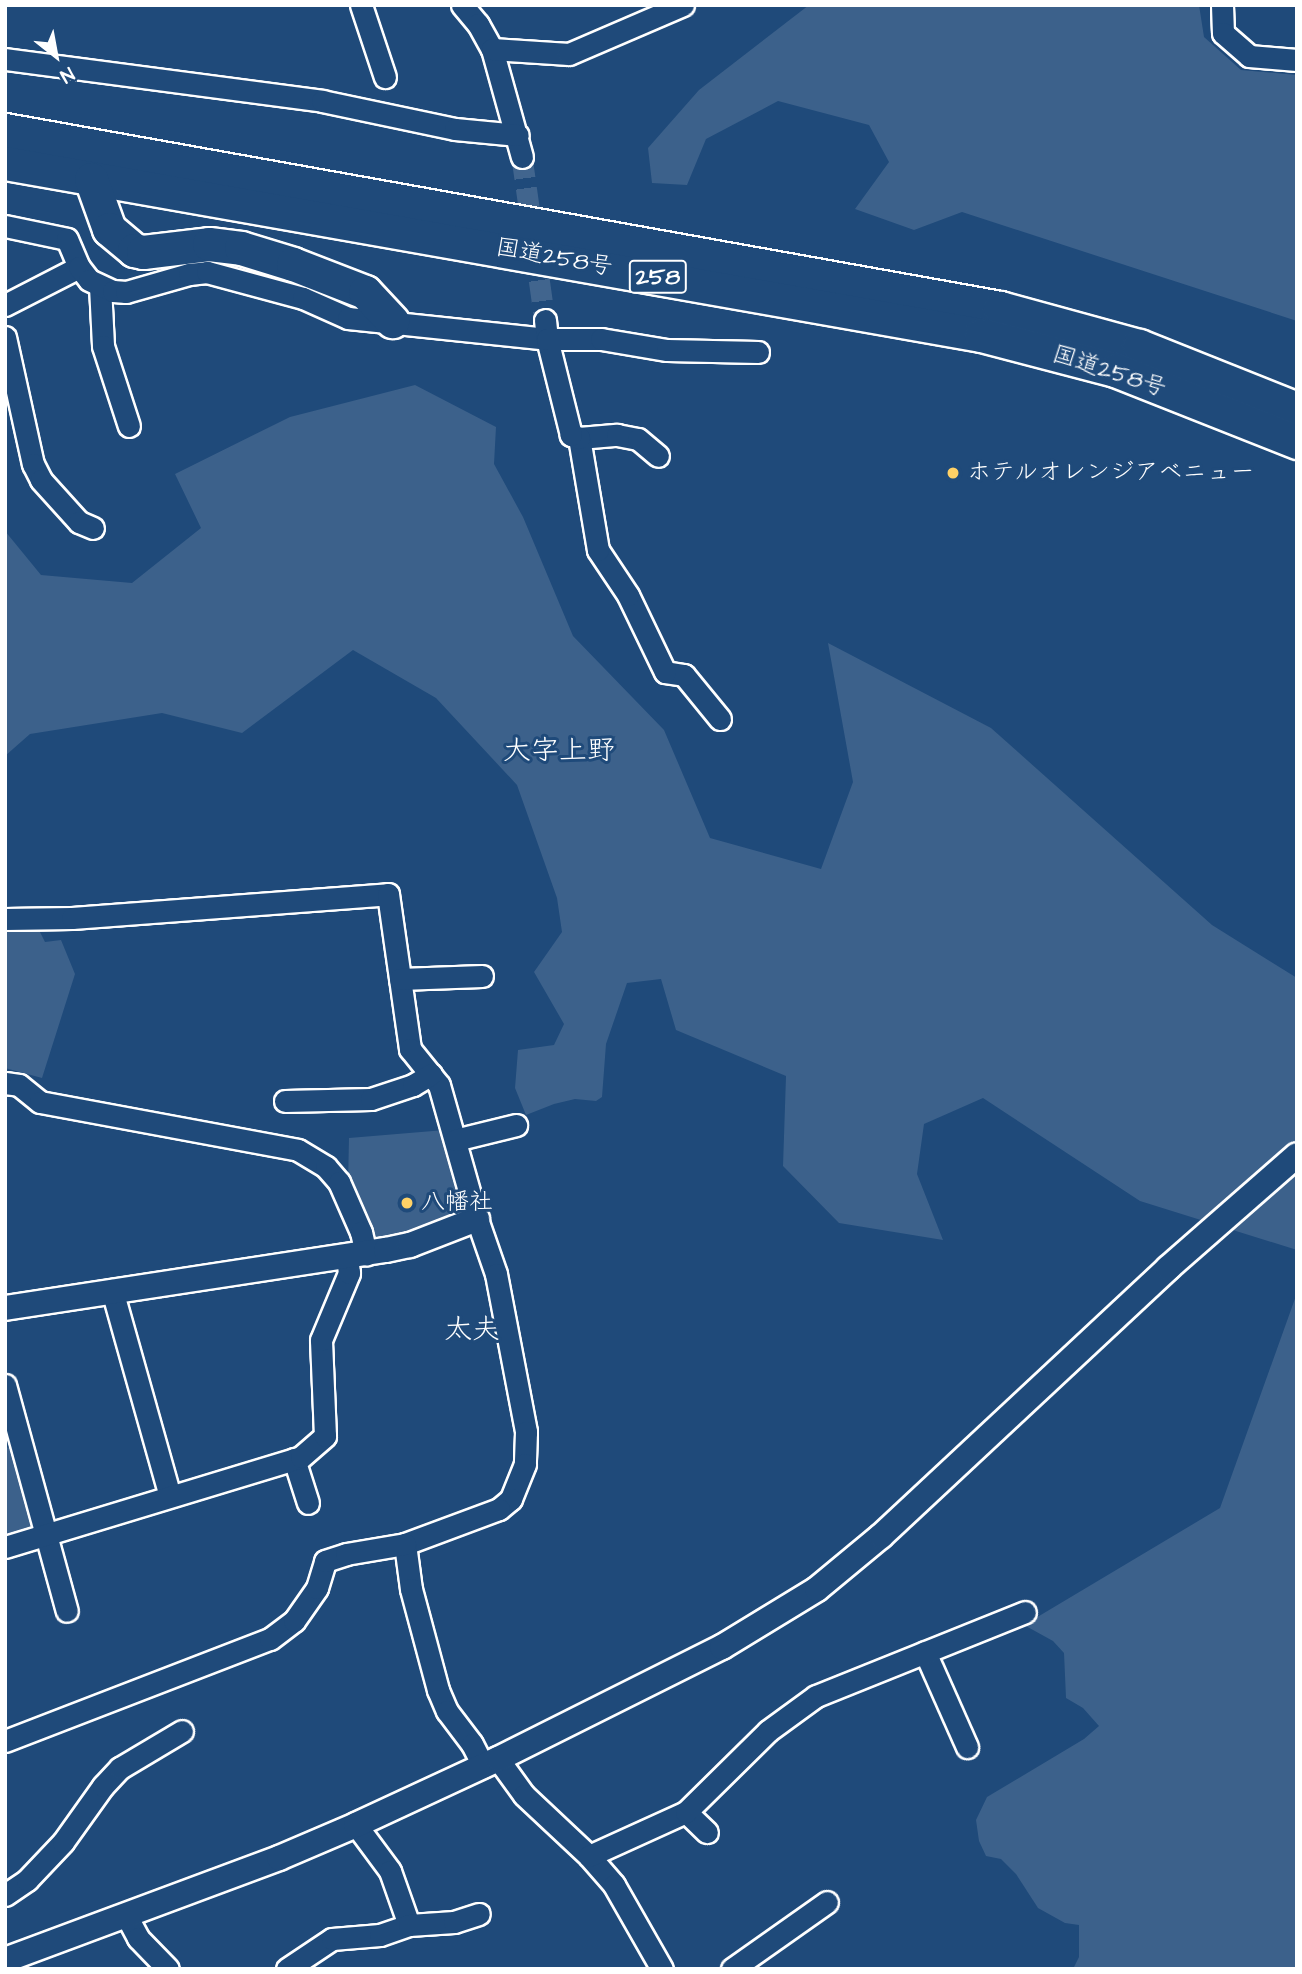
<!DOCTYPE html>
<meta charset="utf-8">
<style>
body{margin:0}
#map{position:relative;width:1302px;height:1974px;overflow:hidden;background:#1f4a7a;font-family:"Architects Daughter","Klee One",sans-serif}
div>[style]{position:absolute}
.green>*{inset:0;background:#3c618b}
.minor-tunnel>*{height:21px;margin-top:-10.5px;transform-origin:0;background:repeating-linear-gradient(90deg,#41658e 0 21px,transparent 0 31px)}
.roads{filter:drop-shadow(2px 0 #fff) drop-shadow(-2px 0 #fff) drop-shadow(0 2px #fff) drop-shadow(0 -2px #fff)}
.minor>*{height:21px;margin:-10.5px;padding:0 10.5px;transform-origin:10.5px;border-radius:10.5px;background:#1f4a7a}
.tertiary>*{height:24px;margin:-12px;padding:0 12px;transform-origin:12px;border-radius:12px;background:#1f4a7a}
.trunk>*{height:33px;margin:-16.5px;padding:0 16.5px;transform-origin:16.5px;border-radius:16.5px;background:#1f4a7a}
.dots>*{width:19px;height:19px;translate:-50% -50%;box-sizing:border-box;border:4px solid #1f4a7a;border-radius:50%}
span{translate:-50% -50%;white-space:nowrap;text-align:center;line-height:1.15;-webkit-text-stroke:6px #1f4a7a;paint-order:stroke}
.shield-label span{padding:2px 5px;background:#1f4a7a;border:2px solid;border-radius:5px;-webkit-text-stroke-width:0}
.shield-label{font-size:23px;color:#fff;font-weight:700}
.street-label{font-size:24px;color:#fff}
.poi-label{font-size:24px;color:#fff}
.left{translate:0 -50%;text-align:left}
.quarter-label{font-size:28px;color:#fff}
.frame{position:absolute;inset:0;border:7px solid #fff;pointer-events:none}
.north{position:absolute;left:21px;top:21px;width:70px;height:70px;-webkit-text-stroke:5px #1f4a7a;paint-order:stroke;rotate:149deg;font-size:19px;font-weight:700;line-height:28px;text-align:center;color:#fff}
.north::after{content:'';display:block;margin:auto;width:24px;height:32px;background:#fff;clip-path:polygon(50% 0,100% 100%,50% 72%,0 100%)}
</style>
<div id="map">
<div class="green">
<i style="clip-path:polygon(809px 5px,1199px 5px,1204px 37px,1241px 70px,1297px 75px,1297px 321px,962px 212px,914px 230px,855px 209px,889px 162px,869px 125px,778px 101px,706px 139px,687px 185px,652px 183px,648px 148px,699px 90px)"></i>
<i style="clip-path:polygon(415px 385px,496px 427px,494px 464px,523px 517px,573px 636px,664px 730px,710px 838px,821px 869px,853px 782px,828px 643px,991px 728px,1212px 925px,1297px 978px,1297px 1250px,1140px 1201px,983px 1098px,924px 1124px,917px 1174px,943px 1240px,839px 1223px,783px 1166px,786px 1076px,676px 1030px,661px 979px,627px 983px,606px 1044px,602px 1097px,596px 1101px,575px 1099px,554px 1104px,526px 1115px,515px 1088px,518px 1050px,554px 1045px,564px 1024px,534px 972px,562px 932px,557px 898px,517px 785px,436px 698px,353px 650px,242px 733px,162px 713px,30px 734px,5px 756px,5px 531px,41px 575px,132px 583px,201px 528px,175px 474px,290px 417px)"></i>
<i style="clip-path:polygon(5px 924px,38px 928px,45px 942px,61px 940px,75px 974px,42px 1078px,5px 1068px)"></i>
<i style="clip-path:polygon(445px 1130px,467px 1204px,464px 1212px,415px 1230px,378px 1239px,368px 1231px,348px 1184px,349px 1138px)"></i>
<i style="clip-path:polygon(1297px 1293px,1297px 1969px,1073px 1969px,1079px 1957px,1079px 1925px,1065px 1923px,1038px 1908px,1016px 1874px,1001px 1859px,986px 1856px,979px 1841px,976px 1820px,987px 1797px,1084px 1739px,1099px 1726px,1083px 1708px,1066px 1698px,1064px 1653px,1053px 1641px,1024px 1625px,1220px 1508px)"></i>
<i style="clip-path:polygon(10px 1447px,34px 1536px,5px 1545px,5px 1448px)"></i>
</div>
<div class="minor-tunnel">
<i style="left:522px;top:157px;width:165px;rotate:82deg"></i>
</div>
<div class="roads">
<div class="minor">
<i style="left:361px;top:5px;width:76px;rotate:71.6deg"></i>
<i style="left:462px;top:5px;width:25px;rotate:50deg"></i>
<i style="left:478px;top:24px;width:29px;rotate:61deg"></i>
<i style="left:492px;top:49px;width:112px;rotate:74.5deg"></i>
<i style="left:1222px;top:5px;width:28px;rotate:88deg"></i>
<i style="left:1223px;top:33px;width:35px;rotate:41deg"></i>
<i style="left:1249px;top:56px;width:48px;rotate:4.8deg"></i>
<i style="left:492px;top:49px;width:77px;rotate:3.7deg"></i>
<i style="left:569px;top:54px;width:124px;rotate:-23.3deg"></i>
<i style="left:5px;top:59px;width:320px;rotate:7.5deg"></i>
<i style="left:322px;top:101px;width:136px;rotate:11.9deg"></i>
<i style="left:455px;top:129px;width:63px;rotate:5.4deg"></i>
<i style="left:5px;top:226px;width:63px;rotate:11.8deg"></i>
<i style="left:67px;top:239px;width:30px;rotate:67deg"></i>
<i style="left:100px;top:286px;width:60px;rotate:87.1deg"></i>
<i style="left:103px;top:346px;width:84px;rotate:72deg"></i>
<i style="left:5px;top:305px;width:83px;rotate:-27.2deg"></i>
<i style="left:79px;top:267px;width:16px;rotate:52deg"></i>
<i style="left:89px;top:280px;width:26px;rotate:25deg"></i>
<i style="left:113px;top:291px;width:13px;rotate:4deg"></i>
<i style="left:126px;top:292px;width:66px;rotate:-15.9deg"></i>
<i style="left:189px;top:274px;width:18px;rotate:-6deg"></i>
<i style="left:207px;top:272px;width:99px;rotate:15.2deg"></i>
<i style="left:303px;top:298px;width:49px;rotate:24deg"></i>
<i style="left:348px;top:318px;width:200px;rotate:6deg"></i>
<i style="left:547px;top:339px;width:19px;rotate:-96deg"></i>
<i style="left:5px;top:337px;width:130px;rotate:77.6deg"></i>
<i style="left:33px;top:464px;width:18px;rotate:63deg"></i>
<i style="left:41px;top:480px;width:57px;rotate:47.9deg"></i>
<i style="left:79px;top:522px;width:15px;rotate:23deg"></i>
<i style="left:579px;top:438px;width:38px;rotate:-5deg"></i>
<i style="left:617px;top:435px;width:21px;rotate:11deg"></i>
<i style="left:638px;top:439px;width:26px;rotate:40deg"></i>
<i style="left:720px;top:719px;width:57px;rotate:-129.3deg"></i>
<i style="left:684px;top:675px;width:19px;rotate:-171deg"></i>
<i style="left:665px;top:672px;width:85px;rotate:-115.7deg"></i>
<i style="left:628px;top:595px;width:54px;rotate:-123.7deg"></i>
<i style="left:598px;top:550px;width:114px;rotate:-99.6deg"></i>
<i style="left:579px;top:438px;width:9px;rotate:-159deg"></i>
<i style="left:571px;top:435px;width:99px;rotate:-104deg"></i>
<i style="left:547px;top:339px;width:54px"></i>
<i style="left:601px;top:339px;width:67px;rotate:9.5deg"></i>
<i style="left:667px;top:350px;width:91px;rotate:1.3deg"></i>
<i style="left:5px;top:919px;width:67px;rotate:-0.9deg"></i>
<i style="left:72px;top:918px;width:317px;rotate:-4.3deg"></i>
<i style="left:388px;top:894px;width:157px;rotate:81.9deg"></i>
<i style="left:410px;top:1049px;width:46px;rotate:51.1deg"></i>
<i style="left:439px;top:1085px;width:139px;rotate:74.2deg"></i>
<i style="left:477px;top:1219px;width:58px;rotate:70.9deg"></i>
<i style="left:496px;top:1274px;width:161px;rotate:79.2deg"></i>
<i style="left:526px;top:1432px;width:32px;rotate:92deg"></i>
<i style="left:525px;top:1464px;width:38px;rotate:112deg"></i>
<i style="left:511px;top:1499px;width:16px;rotate:140deg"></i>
<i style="left:499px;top:1509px;width:100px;rotate:159.6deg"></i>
<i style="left:405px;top:1544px;width:45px;rotate:82.4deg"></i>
<i style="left:411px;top:1589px;width:105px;rotate:75deg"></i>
<i style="left:438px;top:1690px;width:23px;rotate:67deg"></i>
<i style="left:447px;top:1711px;width:41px;rotate:52.9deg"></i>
<i style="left:472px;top:1744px;width:25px;rotate:63deg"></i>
<i style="left:400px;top:979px;width:82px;rotate:-2.1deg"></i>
<i style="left:5px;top:1083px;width:14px;rotate:8deg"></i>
<i style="left:19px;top:1085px;width:27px;rotate:39deg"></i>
<i style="left:40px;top:1102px;width:262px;rotate:10.5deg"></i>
<i style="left:298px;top:1150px;width:33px;rotate:31deg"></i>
<i style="left:326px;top:1167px;width:20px;rotate:49deg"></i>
<i style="left:339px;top:1182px;width:55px;rotate:66.3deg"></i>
<i style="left:361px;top:1232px;width:23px;rotate:77deg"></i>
<i style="left:285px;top:1101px;width:86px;rotate:-1.3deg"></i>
<i style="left:371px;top:1099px;width:44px;rotate:-18.4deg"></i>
<i style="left:413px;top:1085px;width:21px;rotate:-31deg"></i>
<i style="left:455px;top:1140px;width:63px;rotate:-13.8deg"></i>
<i style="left:112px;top:1290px;width:214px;rotate:74.3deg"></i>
<i style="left:5px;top:1385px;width:234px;rotate:74.7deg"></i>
<i style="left:294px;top:1459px;width:46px;rotate:72.3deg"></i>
<i style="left:5px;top:1547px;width:309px;rotate:-16.9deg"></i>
<i style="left:301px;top:1457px;width:32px;rotate:-41deg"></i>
<i style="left:325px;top:1436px;width:96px;rotate:-92.4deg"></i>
<i style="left:321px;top:1340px;width:73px;rotate:-67.3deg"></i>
<i style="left:349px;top:1273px;width:17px;rotate:-97deg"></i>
<i style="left:925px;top:1652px;width:104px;rotate:66.1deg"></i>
<i style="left:5px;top:1741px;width:284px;rotate:-21.1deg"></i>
<i style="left:270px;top:1639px;width:30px;rotate:-37deg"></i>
<i style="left:294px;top:1621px;width:40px;rotate:-55.1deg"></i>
<i style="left:317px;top:1588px;width:28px;rotate:-73deg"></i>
<i style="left:325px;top:1561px;width:22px;rotate:-18deg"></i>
<i style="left:346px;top:1554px;width:60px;rotate:-9.6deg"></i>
<i style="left:498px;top:1759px;width:44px;rotate:54.2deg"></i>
<i style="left:524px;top:1795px;width:89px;rotate:43.2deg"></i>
<i style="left:589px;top:1856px;width:38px;rotate:49deg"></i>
<i style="left:614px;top:1885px;width:97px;rotate:60.3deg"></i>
<i style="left:686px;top:1812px;width:29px;rotate:44deg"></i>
<i style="left:356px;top:1825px;width:57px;rotate:53.5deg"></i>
<i style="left:390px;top:1871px;width:57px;rotate:70.6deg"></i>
<i style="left:589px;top:1856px;width:107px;rotate:-24.4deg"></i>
<i style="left:686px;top:1812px;width:115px;rotate:-44.6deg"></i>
<i style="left:768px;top:1731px;width:59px;rotate:-36.1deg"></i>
<i style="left:816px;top:1696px;width:225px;rotate:-21.9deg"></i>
<i style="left:5px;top:1895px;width:27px;rotate:-34deg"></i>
<i style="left:27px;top:1880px;width:52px;rotate:-46.5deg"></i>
<i style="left:63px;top:1842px;width:69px;rotate:-54.5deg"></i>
<i style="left:103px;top:1786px;width:25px;rotate:-47deg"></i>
<i style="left:120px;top:1768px;width:72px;rotate:-30.8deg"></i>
<i style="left:126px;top:1915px;width:26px;rotate:62deg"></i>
<i style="left:138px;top:1938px;width:43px;rotate:45.9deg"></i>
<i style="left:287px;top:1969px;width:54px;rotate:-33.7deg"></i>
<i style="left:332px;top:1939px;width:48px;rotate:-4.8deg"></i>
<i style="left:380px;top:1935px;width:31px;rotate:-19deg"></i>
<i style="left:409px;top:1925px;width:45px;rotate:-3.8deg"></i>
<i style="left:454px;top:1922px;width:26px;rotate:-18deg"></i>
<i style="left:732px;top:1969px;width:116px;rotate:-35.2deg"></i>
</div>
<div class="tertiary">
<i style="left:5px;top:1308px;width:385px;rotate:-8.7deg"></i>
<i style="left:386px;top:1250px;width:25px;rotate:-12deg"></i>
<i style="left:410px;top:1245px;width:72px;rotate:-21.2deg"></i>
<i style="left:5px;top:1960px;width:292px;rotate:-20.4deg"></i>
<i style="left:279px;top:1858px;width:84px;rotate:-23.2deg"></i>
<i style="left:356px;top:1825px;width:157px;rotate:-24.9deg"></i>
<i style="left:498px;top:1759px;width:250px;rotate:-26.6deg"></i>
<i style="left:722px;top:1647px;width:111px;rotate:-31.4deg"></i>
<i style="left:817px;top:1589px;width:83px;rotate:-39.6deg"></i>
<i style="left:881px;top:1536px;width:393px;rotate:-43deg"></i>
<i style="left:1168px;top:1268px;width:171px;rotate:-41.2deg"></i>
</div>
<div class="trunk">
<i style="left:5px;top:130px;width:1011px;rotate:10.14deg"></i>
<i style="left:1000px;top:308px;width:144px;rotate:15.3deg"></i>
<i style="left:1139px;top:346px;width:170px;rotate:21.7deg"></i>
<i style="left:5px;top:163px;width:991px;rotate:9.99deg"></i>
<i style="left:981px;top:335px;width:138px;rotate:14.6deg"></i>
<i style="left:1115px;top:370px;width:196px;rotate:21.6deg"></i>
<i style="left:91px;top:179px;width:53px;rotate:70.2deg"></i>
<i style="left:109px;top:229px;width:33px;rotate:40deg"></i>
<i style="left:134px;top:250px;width:9px;rotate:13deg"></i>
<i style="left:143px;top:252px;width:66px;rotate:-6.9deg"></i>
<i style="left:209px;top:244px;width:32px;rotate:7deg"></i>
<i style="left:241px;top:248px;width:54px;rotate:17.1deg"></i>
<i style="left:293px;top:264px;width:77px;rotate:21.3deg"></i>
<i style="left:365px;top:292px;width:40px;rotate:47deg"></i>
</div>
</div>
<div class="dots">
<i style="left:953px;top:473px;background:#ffd166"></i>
<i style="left:407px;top:1203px;background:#ffd166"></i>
</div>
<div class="shield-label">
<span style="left:658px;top:277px">258</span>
</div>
<div class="street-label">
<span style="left:554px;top:258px;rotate:10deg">国道258号</span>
<span style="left:1109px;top:372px;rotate:18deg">国道258号</span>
</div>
<div class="poi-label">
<span class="left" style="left:967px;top:473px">ホテルオレンジアベニュー</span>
<span class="left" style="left:421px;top:1203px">八幡社</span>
</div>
<div class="quarter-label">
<span style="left:559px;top:751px">大字上野</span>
<span style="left:472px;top:1330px">太夫</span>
</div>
<div class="frame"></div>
<div class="north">N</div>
</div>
